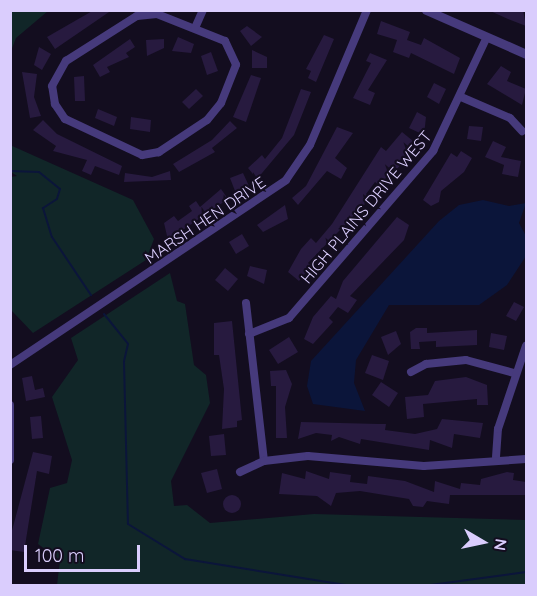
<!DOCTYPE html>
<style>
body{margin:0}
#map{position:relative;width:537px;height:596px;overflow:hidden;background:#130d1f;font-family:Quicksand,sans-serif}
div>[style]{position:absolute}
.green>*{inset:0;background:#112628}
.water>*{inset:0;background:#0b153a}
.stream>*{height:2px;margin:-1px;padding:0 1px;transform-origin:1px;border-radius:1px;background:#0b153a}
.building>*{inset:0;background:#271a3f}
.round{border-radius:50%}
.minor>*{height:8px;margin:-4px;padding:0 4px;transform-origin:4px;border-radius:4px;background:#463a7c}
.tertiary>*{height:9px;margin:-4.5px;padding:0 4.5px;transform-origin:4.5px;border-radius:4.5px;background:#463a7c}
span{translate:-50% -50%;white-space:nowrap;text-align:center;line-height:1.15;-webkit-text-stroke:4.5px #130d1f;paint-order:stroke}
.street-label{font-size:16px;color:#dacdfd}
.frame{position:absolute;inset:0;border:12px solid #dacdfd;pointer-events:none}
.north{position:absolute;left:453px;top:512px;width:60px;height:60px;-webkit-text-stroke:4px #130d1f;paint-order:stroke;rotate:99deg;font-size:16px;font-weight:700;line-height:24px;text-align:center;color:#dacdfd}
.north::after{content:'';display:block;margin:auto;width:21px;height:27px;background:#dacdfd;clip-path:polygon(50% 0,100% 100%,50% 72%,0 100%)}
.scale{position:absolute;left:24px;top:545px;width:116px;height:27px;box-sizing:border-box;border:3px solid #dacdfd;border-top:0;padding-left:8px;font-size:18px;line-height:21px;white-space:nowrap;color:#dacdfd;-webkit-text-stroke:4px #130d1f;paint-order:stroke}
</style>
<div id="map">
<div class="green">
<i style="clip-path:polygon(11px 10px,48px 11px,16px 38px,11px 51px)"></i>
<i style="clip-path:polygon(10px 145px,133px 200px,154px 239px,146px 260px,33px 333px,11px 310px,10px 177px,17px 176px,11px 172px)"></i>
<i style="clip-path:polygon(170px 273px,177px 301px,185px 304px,194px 365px,206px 375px,210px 403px,171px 481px,174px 506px,187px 505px,210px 523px,314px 514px,526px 520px,526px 585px,57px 585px,60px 560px,38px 544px,50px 488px,67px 483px,72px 460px,52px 397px,78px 360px,71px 338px)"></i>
</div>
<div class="water">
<i style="clip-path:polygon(483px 200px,509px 206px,526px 203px,519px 223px,526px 236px,526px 256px,507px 285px,479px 305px,389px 305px,356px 360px,354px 383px,365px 411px,313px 404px,307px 386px,311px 361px,439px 221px,459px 205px)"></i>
</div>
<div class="stream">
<i style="left:10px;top:171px;width:29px;rotate:2deg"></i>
<i style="left:39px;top:172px;width:27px;rotate:39deg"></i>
<i style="left:60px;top:189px;width:10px;rotate:107deg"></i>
<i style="left:57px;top:199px;width:17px;rotate:147deg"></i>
<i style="left:43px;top:208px;width:30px;rotate:73deg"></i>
<i style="left:52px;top:237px;width:70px;rotate:56.1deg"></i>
<i style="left:104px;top:314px;width:38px;rotate:51deg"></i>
<i style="left:128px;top:344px;width:18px;rotate:103deg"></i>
<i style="left:124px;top:362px;width:162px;rotate:88.6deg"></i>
<i style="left:128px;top:524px;width:67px;rotate:31.6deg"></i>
<i style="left:185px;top:559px;width:169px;rotate:9.2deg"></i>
<i style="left:423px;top:586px;width:104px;rotate:-7.7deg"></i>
</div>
<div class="building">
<i style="clip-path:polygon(94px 10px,112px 10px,55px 49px,47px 37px)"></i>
<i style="clip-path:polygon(488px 10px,523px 10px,526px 26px,508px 19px)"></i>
<i style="clip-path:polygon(381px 21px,410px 32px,407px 40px,421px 45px,424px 38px,460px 58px,454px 74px,411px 53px,409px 58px,393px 52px,397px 40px,377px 34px)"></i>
<i style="clip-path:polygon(247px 26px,262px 37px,251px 46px,240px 31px)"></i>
<i style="clip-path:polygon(324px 35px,334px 39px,316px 82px,308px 78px,311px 71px,306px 69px)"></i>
<i style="clip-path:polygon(178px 37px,194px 44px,191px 53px,172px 51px)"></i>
<i style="clip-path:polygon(130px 39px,135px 47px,126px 53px,129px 57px,107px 67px,110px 72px,100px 77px,93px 65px)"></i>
<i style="clip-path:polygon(164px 39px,164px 48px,147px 56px,146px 40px)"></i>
<i style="clip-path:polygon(39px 47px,51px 54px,42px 70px,34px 65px)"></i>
<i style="clip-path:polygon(252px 50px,267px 57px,267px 68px,252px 68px)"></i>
<i style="clip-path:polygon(211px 52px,218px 71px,207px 75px,201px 56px)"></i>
<i style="clip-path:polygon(370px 53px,387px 60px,368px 90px,375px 93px,370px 105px,353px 98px,371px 63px,366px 61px)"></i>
<i style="clip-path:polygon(501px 66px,511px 72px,507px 81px,526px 89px,522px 105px,487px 84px)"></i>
<i style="clip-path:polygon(22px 72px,37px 74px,34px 97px,41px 116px,30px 118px)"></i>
<i style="clip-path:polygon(251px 75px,261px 78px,246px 122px,233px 117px)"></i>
<i style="clip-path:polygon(84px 76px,85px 101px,75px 101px,74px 77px)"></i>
<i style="clip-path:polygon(434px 83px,446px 89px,439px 104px,427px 97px)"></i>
<i style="clip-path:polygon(196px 89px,203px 96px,189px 109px,182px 102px)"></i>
<i style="clip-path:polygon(301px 89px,311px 92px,294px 135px,257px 179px,248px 168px,262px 155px,265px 159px,282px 138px)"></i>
<i style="clip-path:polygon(98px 109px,117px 117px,114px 126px,95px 118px)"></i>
<i style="clip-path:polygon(417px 112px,426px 117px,424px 135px,409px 128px)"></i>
<i style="clip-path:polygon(131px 117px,151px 120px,150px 132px,130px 129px)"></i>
<i style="clip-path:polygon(43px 120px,57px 134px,122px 166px,119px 175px,95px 166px,91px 175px,82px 171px,87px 160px,53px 151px,56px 146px,33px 130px)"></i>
<i style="clip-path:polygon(230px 121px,237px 128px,212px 148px,215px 152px,179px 172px,173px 164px,212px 140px)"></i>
<i style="clip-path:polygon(469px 126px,483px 127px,481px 141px,467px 139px)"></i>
<i style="clip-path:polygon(337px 127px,353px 133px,335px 158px,347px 168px,341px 179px,327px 171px,298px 205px,292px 198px,306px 186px)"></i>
<i style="clip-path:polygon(402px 132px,413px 141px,406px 150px,410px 154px,397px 169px,391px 165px,382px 187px,375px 182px,366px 194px,371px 198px,308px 263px,311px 266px,299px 281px,288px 272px,301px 249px,311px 238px,316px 243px,332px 224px,381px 147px,386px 151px)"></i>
<i style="clip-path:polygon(493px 141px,506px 147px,501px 157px,521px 161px,518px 177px,502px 174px,504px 165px,485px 157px)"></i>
<i style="clip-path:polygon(461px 151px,472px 158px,464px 172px,441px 191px,439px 202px,431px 206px,423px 200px,451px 153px,457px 157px)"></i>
<i style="clip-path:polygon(170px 171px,171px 180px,124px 182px,125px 173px,152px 177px)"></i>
<i style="clip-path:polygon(243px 173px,249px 186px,235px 191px,230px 178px)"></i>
<i style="clip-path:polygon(221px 189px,228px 199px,168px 240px,164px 223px,174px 216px,178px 221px,192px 211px,189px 206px,196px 201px,200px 207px)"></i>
<i style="clip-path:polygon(285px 205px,288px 219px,263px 232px,257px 225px)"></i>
<i style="clip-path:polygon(397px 217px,409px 225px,404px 240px,350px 296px,357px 300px,348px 313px,338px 307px,329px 318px,333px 322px,313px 344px,304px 339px,313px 317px,331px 296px,336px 299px,343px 281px)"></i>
<i style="clip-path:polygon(242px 234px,249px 246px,236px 254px,229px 242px)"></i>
<i style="clip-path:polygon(250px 266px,267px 270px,264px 284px,247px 276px)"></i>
<i style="clip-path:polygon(225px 268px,238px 279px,228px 291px,215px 280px)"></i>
<i style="clip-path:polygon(514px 302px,524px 307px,516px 321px,506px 316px)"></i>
<i style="clip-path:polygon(232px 321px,242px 420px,237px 421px,237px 427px,222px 429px,224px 389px,219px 355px,214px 355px,214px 323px)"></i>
<i style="clip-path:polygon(416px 328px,427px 328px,427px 333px,477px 330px,477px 345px,436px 347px,436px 341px,419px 342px,420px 349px,411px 349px,410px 332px)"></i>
<i style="clip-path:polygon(396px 331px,401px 344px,388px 355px,381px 337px)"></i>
<i style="clip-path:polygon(491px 333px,507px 336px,504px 350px,489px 347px)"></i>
<i style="clip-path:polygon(289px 337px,298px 352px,278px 364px,269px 350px)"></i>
<i style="clip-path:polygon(372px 355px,389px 361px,383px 380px,365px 373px)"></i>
<i style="clip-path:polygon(286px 370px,292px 384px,285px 407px,287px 438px,276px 438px,276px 386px,271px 386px,270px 371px)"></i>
<i style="clip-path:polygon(32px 376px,35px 390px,43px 388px,45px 397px,26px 401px,22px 378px)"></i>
<i style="clip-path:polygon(466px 377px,487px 385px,488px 405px,477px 405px,477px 399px,423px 404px,424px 417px,407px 419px,405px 397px,428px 395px,435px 381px)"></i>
<i style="clip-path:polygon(381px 382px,398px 393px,389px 407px,372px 395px)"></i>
<i style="clip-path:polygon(41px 416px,43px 438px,32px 439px,30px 417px)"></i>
<i style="clip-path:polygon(442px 419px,483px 423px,480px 438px,454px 434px,452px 448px,430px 440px,429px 450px,361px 439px,360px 444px,339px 437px,331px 441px,332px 435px,316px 433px,298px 439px,301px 422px,379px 424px,386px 424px,385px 430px,415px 434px,437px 429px)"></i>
<i style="clip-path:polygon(224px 434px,226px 455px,211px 456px,209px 436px)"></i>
<i style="clip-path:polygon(33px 452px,52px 456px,49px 474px,37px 471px,24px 552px,10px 550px,10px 538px)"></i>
<i style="clip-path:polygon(217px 469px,222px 489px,207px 493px,201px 473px)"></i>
<i style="clip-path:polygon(306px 471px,329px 479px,330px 472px,351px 475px,350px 482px,367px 484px,368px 476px,405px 481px,434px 492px,435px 481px,460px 489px,461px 483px,480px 485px,481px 479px,507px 472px,514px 473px,513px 480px,526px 482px,526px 495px,450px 495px,449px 504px,427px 501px,423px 507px,413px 506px,409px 499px,360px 491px,336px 493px,331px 506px,317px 496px,279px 494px,282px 473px,305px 479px)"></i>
<i class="round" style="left:223px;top:495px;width:18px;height:18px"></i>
</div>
<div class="minor">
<i style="left:157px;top:14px;width:73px;rotate:21.7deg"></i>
<i style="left:225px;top:41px;width:26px;rotate:65deg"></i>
<i style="left:236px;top:65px;width:41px;rotate:111.5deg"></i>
<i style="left:221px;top:103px;width:22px;rotate:129deg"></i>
<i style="left:207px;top:120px;width:58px;rotate:146.3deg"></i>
<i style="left:159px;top:152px;width:17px;rotate:170deg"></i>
<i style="left:142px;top:155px;width:85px;rotate:-154.9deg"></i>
<i style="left:65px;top:119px;width:18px;rotate:-124deg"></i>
<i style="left:55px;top:104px;width:18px;rotate:-99deg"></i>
<i style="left:52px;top:86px;width:29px;rotate:-61deg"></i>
<i style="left:66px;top:61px;width:84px;rotate:-32.4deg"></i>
<i style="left:137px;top:16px;width:20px;rotate:-6deg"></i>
<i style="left:195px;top:28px;width:20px;rotate:-66deg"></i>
<i style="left:461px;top:97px;width:53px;rotate:23.2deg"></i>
<i style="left:510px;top:118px;width:18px;rotate:47deg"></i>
<i style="left:246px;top:303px;width:159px;rotate:83.5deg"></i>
<i style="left:249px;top:334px;width:43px;rotate:-21.8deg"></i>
<i style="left:289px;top:318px;width:221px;rotate:-49.2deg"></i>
<i style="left:433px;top:151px;width:126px;rotate:-64.7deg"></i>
<i style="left:10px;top:365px;width:332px;rotate:-33.8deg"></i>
<i style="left:286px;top:180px;width:42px;rotate:-55.6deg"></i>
<i style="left:310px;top:145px;width:147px;rotate:-67.1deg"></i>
<i style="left:411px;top:372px;width:17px;rotate:-28deg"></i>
<i style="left:426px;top:364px;width:40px;rotate:-5.7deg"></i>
<i style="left:466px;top:360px;width:50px;rotate:15.2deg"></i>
<i style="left:10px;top:405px;width:55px;rotate:90deg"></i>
<i style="left:496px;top:457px;width:28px;rotate:-86deg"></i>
<i style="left:498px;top:429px;width:88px;rotate:-71.4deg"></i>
<i style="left:240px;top:472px;width:26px;rotate:-25deg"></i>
<i style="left:264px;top:461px;width:44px;rotate:-6.5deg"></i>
<i style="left:308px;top:456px;width:116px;rotate:4.9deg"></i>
<i style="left:424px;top:466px;width:102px;rotate:-3.9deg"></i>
</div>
<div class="tertiary">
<i style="left:426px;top:10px;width:109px;rotate:23.7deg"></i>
</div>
<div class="street-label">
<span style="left:366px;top:207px;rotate:-50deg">HIGH PLAINS DRIVE WEST</span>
<span style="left:205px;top:220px;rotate:-34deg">MARSH HEN DRIVE</span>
</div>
<div class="frame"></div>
<div class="north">N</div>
<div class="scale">100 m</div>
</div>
